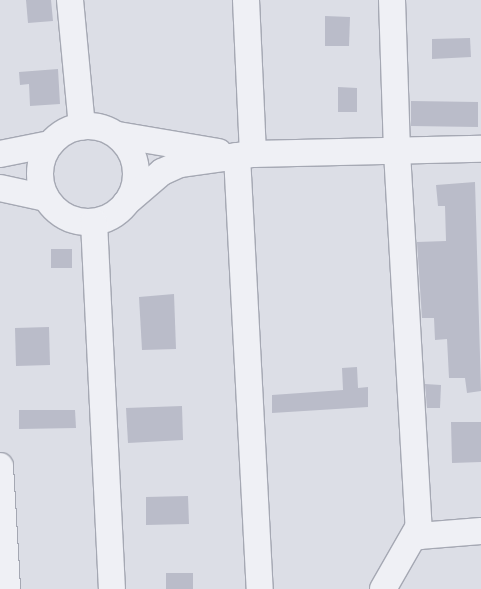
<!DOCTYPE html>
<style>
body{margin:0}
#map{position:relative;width:481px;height:589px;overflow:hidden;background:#dcdee6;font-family:"Work Sans",sans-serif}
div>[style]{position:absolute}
.building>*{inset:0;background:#babcc9}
.roads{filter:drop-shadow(1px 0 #a5a8b3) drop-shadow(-1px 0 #a5a8b3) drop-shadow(0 1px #a5a8b3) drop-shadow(0 -1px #a5a8b3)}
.minor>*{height:26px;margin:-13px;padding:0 13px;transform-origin:13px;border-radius:13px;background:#eff0f5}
.minor>.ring{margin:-13px;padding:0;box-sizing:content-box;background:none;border:26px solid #eff0f5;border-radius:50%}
span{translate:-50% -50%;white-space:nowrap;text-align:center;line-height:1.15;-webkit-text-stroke:4px #ebedf4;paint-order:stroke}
</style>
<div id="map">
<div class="building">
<i style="clip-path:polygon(26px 0,51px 0,53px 21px,28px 23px)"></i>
<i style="clip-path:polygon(325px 16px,350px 17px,349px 46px,325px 46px)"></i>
<i style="clip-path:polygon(470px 38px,471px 57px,432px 59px,432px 39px)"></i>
<i style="clip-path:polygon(58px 69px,60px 104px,30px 106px,29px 84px,20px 85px,19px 72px)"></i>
<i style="clip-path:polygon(338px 87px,357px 88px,357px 112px,338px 112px)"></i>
<i style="clip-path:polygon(411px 101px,478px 102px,478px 127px,411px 126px)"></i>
<i style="clip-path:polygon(475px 182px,481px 391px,467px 393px,465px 378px,449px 378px,447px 339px,435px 340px,434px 318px,422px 318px,417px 242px,446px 241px,445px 206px,438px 206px,436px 185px)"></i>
<i style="clip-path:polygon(51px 249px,72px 249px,72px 268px,51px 268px)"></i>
<i style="clip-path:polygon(174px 294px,176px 349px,142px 350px,139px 297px)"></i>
<i style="clip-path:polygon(49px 327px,50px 365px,16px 366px,15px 328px)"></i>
<i style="clip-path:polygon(357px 367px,358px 388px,368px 387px,368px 407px,272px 413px,272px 395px,343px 390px,342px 368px)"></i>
<i style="clip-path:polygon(425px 384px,441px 385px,440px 408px,427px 408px)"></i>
<i style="clip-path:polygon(182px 406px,183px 440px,128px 443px,126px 408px)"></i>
<i style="clip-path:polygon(19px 410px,75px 410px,76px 428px,19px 429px)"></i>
<i style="clip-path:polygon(451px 422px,481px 422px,481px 462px,452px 463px)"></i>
<i style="clip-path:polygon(188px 496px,189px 524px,146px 525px,146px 497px)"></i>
<i style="clip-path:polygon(166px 573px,193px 573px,193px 589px,166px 589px)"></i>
</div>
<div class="roads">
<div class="minor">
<i style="left:70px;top:0;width:127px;rotate:84.6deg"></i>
<i style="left:246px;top:0;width:154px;rotate:87.4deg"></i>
<i style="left:392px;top:0;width:152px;rotate:88.1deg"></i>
<i style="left:397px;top:152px;width:385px;rotate:86.7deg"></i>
<i style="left:419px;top:536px;width:62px;rotate:-4.6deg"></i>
<i class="ring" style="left:40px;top:126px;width:70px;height:70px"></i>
<i style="left:118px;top:135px;width:102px;rotate:9.6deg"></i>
<i style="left:0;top:154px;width:51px;rotate:-11.3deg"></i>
<i style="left:237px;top:156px;width:434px;rotate:87deg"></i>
<i style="left:0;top:188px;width:47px;rotate:12.3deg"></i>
<i style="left:126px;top:203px;width:48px;rotate:-40.7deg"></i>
<i style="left:162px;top:172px;width:20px;rotate:-24deg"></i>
<i style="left:180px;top:164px;width:74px;rotate:-7.8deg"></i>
<i style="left:253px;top:154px;width:228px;rotate:-1.3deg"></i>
<i style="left:94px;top:222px;width:367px;rotate:87.2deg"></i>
<i style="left:0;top:466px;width:123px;rotate:86.7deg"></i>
<i style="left:383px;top:589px;width:70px;rotate:-60.2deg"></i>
</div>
</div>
</div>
